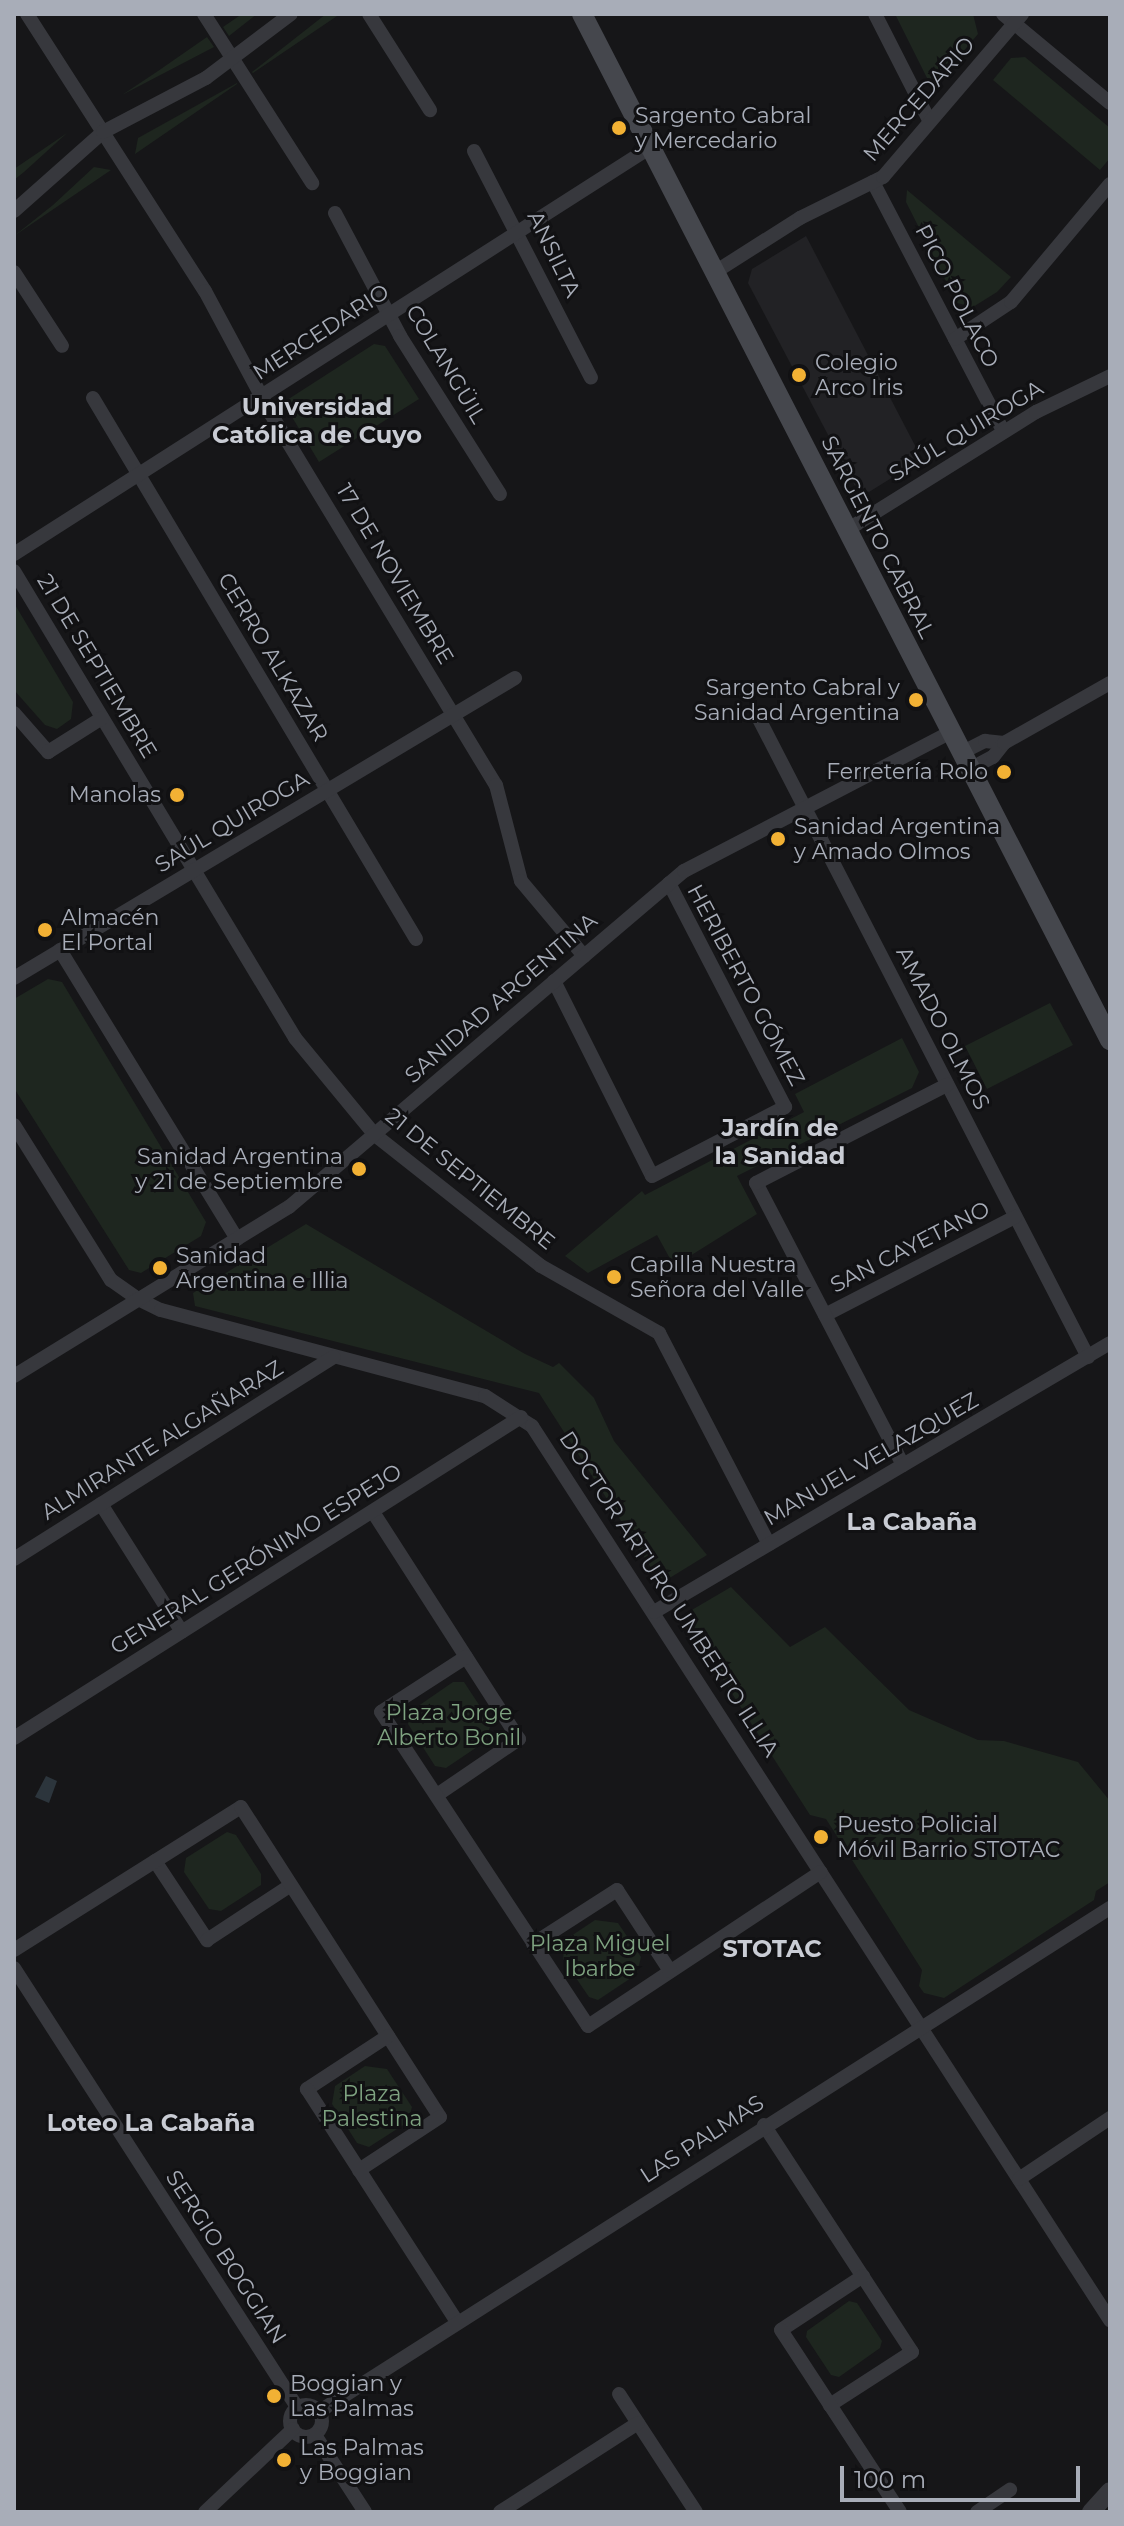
<!DOCTYPE html>
<meta charset="utf-8">
<style>
body{margin:0}
#map{position:relative;width:1124px;height:2526px;overflow:hidden;background:#161618;font-family:Montserrat,sans-serif}
div>[style]{position:absolute}
.built>*{inset:0;background:#222225}
.green>*{inset:0;background:#1e261f}
.water>*{inset:0;background:#2c353c}
.minor>*{height:14px;margin:-7px;padding:0 7px;transform-origin:7px;border-radius:7px;background:#37383d}
.minor>.ring{margin:-7px;padding:0;box-sizing:content-box;background:none;border:14px solid #37383d;border-radius:50%}
.tertiary>*{height:18px;margin:-9px;padding:0 9px;transform-origin:9px;border-radius:9px;background:#37383d}
.secondary>*{height:20px;margin:-10px;padding:0 10px;transform-origin:10px;border-radius:10px;background:#45474d}
.dots>*{width:22px;height:22px;translate:-50% -50%;box-sizing:border-box;border:4px solid #111113;border-radius:50%}
span{translate:-50% -50%;white-space:nowrap;text-align:center;line-height:1.15;-webkit-text-stroke:6px #111113;paint-order:stroke}
.street-label{font-size:22px;color:#a8adb8}
.poi-label{font-size:22px;color:#a8adb8}
.left{translate:0 -50%;text-align:left}
.right{translate:-100% -50%;text-align:right}
.park-label{font-size:22px;color:#7fa381}
.neighbourhood-label{font-size:24px;color:#c9ccd4;font-weight:700}
.frame{position:absolute;inset:0;border:16px solid #a8adb8;pointer-events:none}
.scale{position:absolute;left:840px;top:2466px;width:240px;height:36px;box-sizing:border-box;border:4px solid #a8adb8;border-top:0;padding-left:10px;font-size:24px;line-height:28px;white-space:nowrap;color:#a8adb8;-webkit-text-stroke:6px #111113;paint-order:stroke}
</style>
<div id="map">
<div class="built">
<i style="clip-path:polygon(806px 236px,922px 459px,869px 492px,856px 488px,748px 283px,752px 269px)"></i>
</div>
<div class="green">
<i style="clip-path:polygon(242px 14px,257px 14px,229px 36px,223px 27px)"></i>
<i style="clip-path:polygon(326px 14px,340px 14px,253px 73px,252px 72px)"></i>
<i style="clip-path:polygon(895px 14px,973px 14px,978px 34px,940px 79px,927px 78px)"></i>
<i style="clip-path:polygon(207px 37px,214px 47px,122px 95px,158px 71px)"></i>
<i style="clip-path:polygon(1025px 57px,1110px 128px,1110px 158px,1100px 170px,993px 80px,1011px 58px)"></i>
<i style="clip-path:polygon(237px 83px,237px 84px,135px 154px,138px 138px)"></i>
<i style="clip-path:polygon(67px 133px,24px 172px,14px 180px,14px 169px)"></i>
<i style="clip-path:polygon(94px 167px,111px 170px,14px 236px,53px 205px)"></i>
<i style="clip-path:polygon(907px 190px,1011px 277px,997px 292px,973px 307px,957px 303px,906px 202px)"></i>
<i style="clip-path:polygon(374px 344px,385px 346px,419px 399px,319px 462px,286px 407px,287px 400px)"></i>
<i style="clip-path:polygon(14px 603px,73px 702px,71px 719px,57px 729px,45px 725px,14px 690px)"></i>
<i style="clip-path:polygon(48px 979px,62px 982px,206px 1222px,201px 1236px,141px 1273px,129px 1270px,14px 1088px,14px 999px)"></i>
<i style="clip-path:polygon(1050px 1003px,1073px 1045px,987px 1089px,965px 1046px)"></i>
<i style="clip-path:polygon(902px 1038px,919px 1072px,912px 1088px,737px 1176px,757px 1214px,674px 1266px,657px 1235px,588px 1273px,565px 1256px,642px 1191px,645px 1195px,804px 1112px,795px 1094px)"></i>
<i style="clip-path:polygon(306px 1224px,525px 1354px,553px 1367px,559px 1363px,594px 1398px,614px 1441px,707px 1555px,668px 1579px,657px 1577px,539px 1393px,195px 1306px,193px 1293px)"></i>
<i style="clip-path:polygon(731px 1587px,790px 1647px,825px 1627px,909px 1710px,978px 1740px,1004px 1741px,1078px 1762px,1110px 1801px,1110px 1882px,1096px 1891px,1094px 1900px,944px 1998px,924px 1993px,919px 1986px,922px 1970px,826px 1819px,810px 1815px,688px 1625px,690px 1611px)"></i>
<i style="clip-path:polygon(453px 1682px,464px 1682px,491px 1723px,486px 1741px,446px 1768px,435px 1766px,408px 1724px,411px 1711px)"></i>
<i style="clip-path:polygon(227px 1832px,236px 1835px,261px 1874px,261px 1885px,221px 1911px,209px 1909px,184px 1872px,186px 1858px)"></i>
<i style="clip-path:polygon(595px 1920px,618px 1923px,641px 1957px,637px 1974px,598px 2000px,589px 1997px,563px 1959px,565px 1940px)"></i>
<i style="clip-path:polygon(365px 2066px,387px 2069px,412px 2107px,408px 2122px,369px 2147px,357px 2143px,332px 2104px,335px 2086px)"></i>
<i style="clip-path:polygon(849px 2301px,857px 2303px,882px 2341px,880px 2348px,839px 2377px,831px 2375px,806px 2337px,807px 2331px)"></i>
</div>
<div class="water">
<i style="clip-path:polygon(46px 1776px,57px 1781px,49px 1803px,35px 1797px)"></i>
</div>
<div class="minor">
<i style="left:27px;top:14px;width:329px;rotate:57.3deg"></i>
<i style="left:205px;top:291px;width:140px;rotate:61.8deg"></i>
<i style="left:271px;top:414px;width:434px;rotate:58.8deg"></i>
<i style="left:496px;top:785px;width:99px;rotate:75.4deg"></i>
<i style="left:521px;top:881px;width:98px;rotate:50deg"></i>
<i style="left:204px;top:14px;width:201px;rotate:57.4deg"></i>
<i style="left:369px;top:14px;width:114px;rotate:57.6deg"></i>
<i style="left:875px;top:14px;width:121px;rotate:63deg"></i>
<i style="left:1003px;top:14px;width:139px;rotate:39.8deg"></i>
<i style="left:474px;top:151px;width:255px;rotate:62.7deg"></i>
<i style="left:873px;top:182px;width:281px;rotate:62.4deg"></i>
<i style="left:14px;top:211px;width:119px;rotate:-41.6deg"></i>
<i style="left:103px;top:132px;width:116px;rotate:-27.7deg"></i>
<i style="left:206px;top:78px;width:106px;rotate:-37deg"></i>
<i style="left:335px;top:213px;width:139px;rotate:62.1deg"></i>
<i style="left:400px;top:336px;width:187px;rotate:57.7deg"></i>
<i style="left:14px;top:272px;width:88px;rotate:57deg"></i>
<i style="left:715px;top:272px;width:101px;rotate:-32.4deg"></i>
<i style="left:800px;top:218px;width:93px;rotate:-26.3deg"></i>
<i style="left:883px;top:177px;width:214px;rotate:-49.5deg"></i>
<i style="left:955px;top:339px;width:67px;rotate:-33.5deg"></i>
<i style="left:1011px;top:302px;width:154px;rotate:-50deg"></i>
<i style="left:93px;top:398px;width:630px;rotate:59.16deg"></i>
<i style="left:847px;top:530px;width:223px;rotate:-32deg"></i>
<i style="left:1036px;top:412px;width:82px;rotate:-25.9deg"></i>
<i style="left:14px;top:554px;width:756px;rotate:-32.58deg"></i>
<i style="left:14px;top:571px;width:545px;rotate:58.96deg"></i>
<i style="left:295px;top:1038px;width:126px;rotate:50.5deg"></i>
<i style="left:375px;top:1135px;width:211px;rotate:38.3deg"></i>
<i style="left:541px;top:1266px;width:136px;rotate:29.6deg"></i>
<i style="left:659px;top:1333px;width:238px;rotate:62.5deg"></i>
<i style="left:14px;top:713px;width:52px;rotate:48.9deg"></i>
<i style="left:48px;top:752px;width:64px;rotate:-32.2deg"></i>
<i style="left:759px;top:719px;width:718px;rotate:62.72deg"></i>
<i style="left:961px;top:753px;width:27px;rotate:-27deg"></i>
<i style="left:985px;top:741px;width:19px;rotate:6deg"></i>
<i style="left:970px;top:769px;width:26px;rotate:-28deg"></i>
<i style="left:993px;top:757px;width:18px;rotate:-52deg"></i>
<i style="left:1004px;top:743px;width:122px;rotate:-29.5deg"></i>
<i style="left:60px;top:950px;width:339px;rotate:58.5deg"></i>
<i style="left:14px;top:978px;width:584px;rotate:-30.91deg"></i>
<i style="left:554px;top:981px;width:218px;rotate:63.3deg"></i>
<i style="left:652px;top:1176px;width:150px;rotate:-27.4deg"></i>
<i style="left:785px;top:1107px;width:252px;rotate:-117.4deg"></i>
<i style="left:14px;top:1125px;width:183px;rotate:58deg"></i>
<i style="left:111px;top:1280px;width:33px;rotate:35deg"></i>
<i style="left:138px;top:1299px;width:25px;rotate:26deg"></i>
<i style="left:161px;top:1310px;width:335px;rotate:14.9deg"></i>
<i style="left:485px;top:1396px;width:56px;rotate:32.6deg"></i>
<i style="left:532px;top:1426px;width:1065px;rotate:57.12deg"></i>
<i style="left:825px;top:1315px;width:214px;rotate:-27.3deg"></i>
<i style="left:14px;top:1376px;width:323px;rotate:-31.6deg"></i>
<i style="left:289px;top:1207px;width:519px;rotate:-40.39deg"></i>
<i style="left:684px;top:871px;width:301px;rotate:-27.5deg"></i>
<i style="left:903px;top:1465px;width:318px;rotate:-117.5deg"></i>
<i style="left:756px;top:1183px;width:215px;rotate:-27.2deg"></i>
<i style="left:101px;top:1504px;width:151px;rotate:57.7deg"></i>
<i style="left:373px;top:1512px;width:270px;rotate:57.3deg"></i>
<i style="left:519px;top:1739px;width:99px;rotate:145.7deg"></i>
<i style="left:14px;top:1559px;width:378px;rotate:-32.3deg"></i>
<i style="left:654px;top:1612px;width:529px;rotate:-30.54deg"></i>
<i style="left:466px;top:1657px;width:101px;rotate:147.1deg"></i>
<i style="left:381px;top:1712px;width:376px;rotate:56.6deg"></i>
<i style="left:588px;top:2026px;width:279px;rotate:-33.5deg"></i>
<i style="left:14px;top:1738px;width:600px;rotate:-32.34deg"></i>
<i style="left:155px;top:1861px;width:95px;rotate:56.6deg"></i>
<i style="left:207px;top:1940px;width:100px;rotate:-33.2deg"></i>
<i style="left:533px;top:1944px;width:100px;rotate:-32.7deg"></i>
<i style="left:617px;top:1890px;width:97px;rotate:56.8deg"></i>
<i style="left:14px;top:1950px;width:268px;rotate:-32.2deg"></i>
<i style="left:241px;top:1807px;width:368px;rotate:57.3deg"></i>
<i style="left:440px;top:2117px;width:97px;rotate:146.8deg"></i>
<i style="left:14px;top:1968px;width:522px;rotate:57.19deg"></i>
<i style="left:388px;top:2036px;width:97px;rotate:146.8deg"></i>
<i style="left:307px;top:2089px;width:277px;rotate:57.2deg"></i>
<i style="left:764px;top:2125px;width:271px;rotate:56.9deg"></i>
<i style="left:912px;top:2352px;width:98px;rotate:147.1deg"></i>
<i style="left:1019px;top:2179px;width:110px;rotate:-33.8deg"></i>
<i style="left:863px;top:2276px;width:98px;rotate:146.6deg"></i>
<i style="left:781px;top:2330px;width:217px;rotate:56.8deg"></i>
<i style="left:619px;top:2394px;width:141px;rotate:56.9deg"></i>
<i class="ring" style="left:290px;top:2405px;width:18px;height:18px"></i>
<i style="left:320px;top:2411px;width:937px;rotate:-32.49deg"></i>
<i style="left:315px;top:2435px;width:92px;rotate:57deg"></i>
<i style="left:205px;top:2512px;width:121px;rotate:-43.3deg"></i>
<i style="left:500px;top:2512px;width:164px;rotate:-32.8deg"></i>
<i style="left:977px;top:2512px;width:40px;rotate:-34deg"></i>
</div>
<div class="tertiary">
<i style="left:1091px;top:2512px;width:28px;rotate:-48deg"></i>
</div>
<div class="secondary">
<i style="left:582px;top:14px;width:1154px;rotate:62.77deg"></i>
</div>
<div class="dots">
<i style="left:619px;top:128px;background:#f2b134"></i>
<i style="left:799px;top:375px;background:#f2b134"></i>
<i style="left:916px;top:700px;background:#f2b134"></i>
<i style="left:1004px;top:772px;background:#f2b134"></i>
<i style="left:177px;top:795px;background:#f2b134"></i>
<i style="left:778px;top:839px;background:#f2b134"></i>
<i style="left:45px;top:930px;background:#f2b134"></i>
<i style="left:359px;top:1169px;background:#f2b134"></i>
<i style="left:160px;top:1268px;background:#f2b134"></i>
<i style="left:614px;top:1277px;background:#f2b134"></i>
<i style="left:821px;top:1837px;background:#f2b134"></i>
<i style="left:274px;top:2396px;background:#f2b134"></i>
<i style="left:284px;top:2460px;background:#f2b134"></i>
</div>
<div class="street-label">
<span style="left:919px;top:99px;rotate:-49deg">MERCEDARIO</span>
<span style="left:554px;top:254px;rotate:64deg">ANSILTA</span>
<span style="left:957px;top:296px;rotate:63deg">PICO POLACO</span>
<span style="left:321px;top:332px;rotate:-33deg">MERCEDARIO</span>
<span style="left:446px;top:364px;rotate:59deg">COLANGÜIL</span>
<span style="left:966px;top:431px;rotate:-31deg">SAÚL QUIROGA</span>
<span style="left:878px;top:537px;rotate:63deg">SARGENTO CABRAL</span>
<span style="left:395px;top:574px;rotate:59deg">17 DE NOVIEMBRE</span>
<span style="left:273px;top:657px;rotate:59deg">CERRO ALKAZAR</span>
<span style="left:97px;top:666px;rotate:59deg">21 DE SEPTIEMBRE</span>
<span style="left:232px;top:822px;rotate:-31deg">SAÚL QUIROGA</span>
<span style="left:746px;top:985px;rotate:62deg">HERIBERTO GÓMEZ</span>
<span style="left:501px;top:998px;rotate:-41deg">SANIDAD ARGENTINA</span>
<span style="left:943px;top:1028px;rotate:63deg">AMADO OLMOS</span>
<span style="left:470px;top:1179px;rotate:39deg">21 DE SEPTIEMBRE</span>
<span style="left:910px;top:1247px;rotate:-27deg">SAN CAYETANO</span>
<span style="left:162px;top:1440px;rotate:-32deg">ALMIRANTE ALGAÑARAZ</span>
<span style="left:871px;top:1459px;rotate:-30deg">MANUEL VELAZQUEZ</span>
<span style="left:256px;top:1559px;rotate:-32deg">GENERAL GERÓNIMO ESPEJO</span>
<span style="left:669px;top:1594px;rotate:57deg">DOCTOR ARTURO UMBERTO ILLIA</span>
<span style="left:702px;top:2139px;rotate:-33deg">LAS PALMAS</span>
<span style="left:226px;top:2257px;rotate:57deg">SERGIO BOGGIAN</span>
</div>
<div class="poi-label">
<span class="left" style="left:635px;top:128px">Sargento Cabral<br>y Mercedario</span>
<span class="left" style="left:815px;top:375px">Colegio<br>Arco Iris</span>
<span class="right" style="left:900px;top:700px">Sargento Cabral y<br>Sanidad Argentina</span>
<span class="right" style="left:988px;top:772px">Ferretería Rolo</span>
<span class="right" style="left:161px;top:795px">Manolas</span>
<span class="left" style="left:794px;top:839px">Sanidad Argentina<br>y Amado Olmos</span>
<span class="left" style="left:61px;top:930px">Almacén<br>El Portal</span>
<span class="right" style="left:343px;top:1169px">Sanidad Argentina<br>y 21 de Septiembre</span>
<span class="left" style="left:176px;top:1268px">Sanidad<br>Argentina e Illia</span>
<span class="left" style="left:630px;top:1277px">Capilla Nuestra<br>Señora del Valle</span>
<span class="left" style="left:837px;top:1837px">Puesto Policial<br>Móvil Barrio STOTAC</span>
<span class="left" style="left:290px;top:2396px">Boggian y<br>Las Palmas</span>
<span class="left" style="left:300px;top:2460px">Las Palmas<br>y Boggian</span>
</div>
<div class="park-label">
<span style="left:449px;top:1725px">Plaza Jorge<br>Alberto Bonil</span>
<span style="left:600px;top:1956px">Plaza Miguel<br>Ibarbe</span>
<span style="left:372px;top:2106px">Plaza<br>Palestina</span>
</div>
<div class="neighbourhood-label">
<span style="left:317px;top:421px">Universidad<br>Católica de Cuyo</span>
<span style="left:780px;top:1142px">Jardín de<br>la Sanidad</span>
<span style="left:912px;top:1522px">La Cabaña</span>
<span style="left:772px;top:1949px">STOTAC</span>
<span style="left:151px;top:2123px">Loteo La Cabaña</span>
</div>
<div class="frame"></div>
<div class="scale">100 m</div>
</div>
